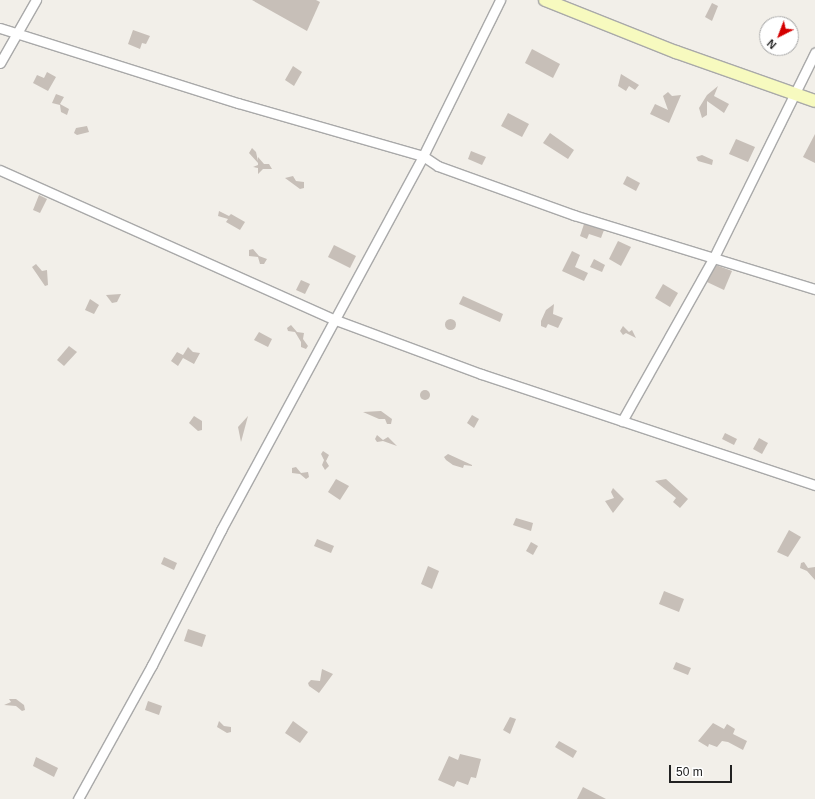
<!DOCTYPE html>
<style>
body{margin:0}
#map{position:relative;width:815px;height:799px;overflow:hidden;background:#f2efe9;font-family:Helvetica,sans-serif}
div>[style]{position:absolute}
.building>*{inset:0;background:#c7bfb8}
.round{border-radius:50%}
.roads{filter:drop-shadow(1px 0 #a9a9a9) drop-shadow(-1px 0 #a9a9a9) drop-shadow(0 1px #a9a9a9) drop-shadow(0 -1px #a9a9a9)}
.street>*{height:9px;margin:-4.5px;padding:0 4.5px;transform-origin:4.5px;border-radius:4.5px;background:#fff}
.secondary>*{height:12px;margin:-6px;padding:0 6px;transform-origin:6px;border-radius:6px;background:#f7fabf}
span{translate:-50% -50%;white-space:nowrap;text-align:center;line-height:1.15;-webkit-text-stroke:3.5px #fff;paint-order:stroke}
.north{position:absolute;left:759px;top:16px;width:40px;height:40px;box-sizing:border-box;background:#fff;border:1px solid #a7a7a7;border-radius:50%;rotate:222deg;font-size:11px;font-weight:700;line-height:16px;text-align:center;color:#222}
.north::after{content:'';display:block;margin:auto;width:14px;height:18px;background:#d40000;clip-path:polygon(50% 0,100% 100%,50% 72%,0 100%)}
.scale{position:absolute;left:669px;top:765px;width:63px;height:18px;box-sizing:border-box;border:2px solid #222;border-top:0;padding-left:5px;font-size:12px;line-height:14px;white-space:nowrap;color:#222;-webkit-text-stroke:3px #fff;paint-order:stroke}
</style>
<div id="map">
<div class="building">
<i style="clip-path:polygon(252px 0,316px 0,320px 2px,307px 31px)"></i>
<i style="clip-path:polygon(712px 3px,718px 6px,712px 21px,705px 17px)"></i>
<i style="clip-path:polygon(133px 30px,150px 36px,146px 44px,142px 43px,140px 49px,128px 44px)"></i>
<i style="clip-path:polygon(532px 49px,560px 64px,553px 78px,525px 63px)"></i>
<i style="clip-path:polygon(293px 66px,302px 72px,294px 86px,285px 80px)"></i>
<i style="clip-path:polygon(47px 72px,56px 77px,48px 91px,33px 83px,37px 75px,44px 78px)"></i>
<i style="clip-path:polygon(621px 74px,639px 85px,635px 90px,629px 86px,626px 91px,618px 86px)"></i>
<i style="clip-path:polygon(718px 86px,714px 96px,729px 104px,724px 113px,707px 101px,707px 115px,702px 118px,699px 108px,707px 95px)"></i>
<i style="clip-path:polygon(668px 92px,672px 96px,681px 95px,669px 123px,650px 114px,655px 104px,668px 110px,663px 96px)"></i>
<i style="clip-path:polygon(56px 94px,64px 97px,60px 104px,69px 109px,67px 115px,61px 112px,60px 105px,52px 103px)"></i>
<i style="clip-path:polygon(508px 113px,529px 124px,522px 137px,501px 126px)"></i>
<i style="clip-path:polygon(87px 126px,89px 132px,77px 135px,74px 133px,76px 128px)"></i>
<i style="clip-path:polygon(550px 133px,574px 150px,568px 159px,543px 143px)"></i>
<i style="clip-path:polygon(815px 134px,815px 163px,803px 157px)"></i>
<i style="clip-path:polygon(736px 139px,755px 147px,748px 162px,729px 154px)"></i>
<i style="clip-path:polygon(252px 148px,256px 152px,258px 161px,258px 157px,264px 164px,269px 164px,272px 169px,263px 169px,258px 174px,258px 168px,253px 167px,258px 165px,258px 163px,249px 153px)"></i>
<i style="clip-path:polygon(471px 151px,486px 157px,482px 165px,468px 159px)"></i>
<i style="clip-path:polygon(702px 155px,713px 160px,712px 165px,698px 161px,696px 157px)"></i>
<i style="clip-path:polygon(293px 176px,296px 181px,304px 182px,304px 188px,300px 189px,285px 178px)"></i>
<i style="clip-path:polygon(627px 176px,640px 183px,636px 191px,623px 184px)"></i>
<i style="clip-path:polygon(39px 195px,47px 199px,40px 213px,33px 210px)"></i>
<i style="clip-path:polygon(219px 211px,229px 216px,231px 214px,245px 222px,240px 230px,226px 222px,228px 219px,218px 216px)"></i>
<i style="clip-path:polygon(584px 224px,604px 230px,601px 238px,589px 234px,587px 239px,580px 236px)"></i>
<i style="clip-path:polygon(618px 241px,631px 247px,621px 266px,609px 259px)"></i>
<i style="clip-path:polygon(334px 245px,356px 256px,350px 268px,328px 257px)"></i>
<i style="clip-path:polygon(253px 249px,259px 256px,267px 259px,264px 264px,260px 264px,258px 257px,249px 256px,249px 250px)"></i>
<i style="clip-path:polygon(572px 251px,580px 255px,575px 267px,588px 273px,584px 281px,562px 271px)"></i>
<i style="clip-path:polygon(594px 259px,605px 265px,602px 272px,590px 267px)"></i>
<i style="clip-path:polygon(36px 264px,42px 271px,47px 270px,48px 285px,45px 286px,32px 267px)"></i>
<i style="clip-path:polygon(716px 265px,732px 271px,724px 290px,707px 282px)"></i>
<i style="clip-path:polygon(301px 280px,310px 284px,305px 294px,296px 290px)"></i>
<i style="clip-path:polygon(663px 284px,678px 293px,670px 307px,655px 298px)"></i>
<i style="clip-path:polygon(121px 294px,117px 302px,112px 303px,106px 295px)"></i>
<i style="clip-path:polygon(463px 296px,503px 314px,500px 322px,459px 304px)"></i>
<i style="clip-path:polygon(90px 299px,99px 305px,94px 314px,85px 310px)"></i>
<i style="clip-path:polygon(554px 304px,553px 314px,563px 318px,558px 328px,548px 324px,546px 328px,541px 326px,541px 321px,546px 310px)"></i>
<i class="round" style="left:444.5px;top:318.5px;width:11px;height:11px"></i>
<i style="clip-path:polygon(291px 325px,297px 332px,304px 333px,303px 339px,308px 346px,306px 349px,301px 347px,301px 342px,295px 332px,288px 331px,287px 328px)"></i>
<i style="clip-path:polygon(623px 326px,629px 332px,632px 330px,636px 338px,626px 333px,623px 335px,620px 331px)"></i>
<i style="clip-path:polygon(259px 332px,272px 339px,268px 347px,254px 340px)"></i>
<i style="clip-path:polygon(69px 346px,77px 352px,64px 366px,57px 360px)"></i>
<i style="clip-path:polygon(188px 347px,193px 352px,200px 353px,194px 364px,183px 358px,178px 366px,171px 361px,177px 352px,183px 355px)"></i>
<i class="round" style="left:420px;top:390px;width:10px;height:10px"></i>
<i style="clip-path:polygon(381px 411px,392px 419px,391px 424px,387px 424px,385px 419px,379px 419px,363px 412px)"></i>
<i style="clip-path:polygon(472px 415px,479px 419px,474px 428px,467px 423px)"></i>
<i style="clip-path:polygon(194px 416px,202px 421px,202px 430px,198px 431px,189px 423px)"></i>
<i style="clip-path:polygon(248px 416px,241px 442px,238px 427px)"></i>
<i style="clip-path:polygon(725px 433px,737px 439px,734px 445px,722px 439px)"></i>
<i style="clip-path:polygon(377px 435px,383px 440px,388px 437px,397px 446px,383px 441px,377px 442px,375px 439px)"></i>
<i style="clip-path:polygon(759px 438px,768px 443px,762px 454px,753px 449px)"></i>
<i style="clip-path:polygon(323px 451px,329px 455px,326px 461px,329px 466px,325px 470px,322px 465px,324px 460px,321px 454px)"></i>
<i style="clip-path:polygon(448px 454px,472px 465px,472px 466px,464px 465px,463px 468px,453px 465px,446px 460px,444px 457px)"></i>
<i style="clip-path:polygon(296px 467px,301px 473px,308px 472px,309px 477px,306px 479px,300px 474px,292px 473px,292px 468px)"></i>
<i style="clip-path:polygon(336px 479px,349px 486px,340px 500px,328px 492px)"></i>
<i style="clip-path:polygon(666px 479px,688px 499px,680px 508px,673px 502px,676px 498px,655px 481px)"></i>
<i style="clip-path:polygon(613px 488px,624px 499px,613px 513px,605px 501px,614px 498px,611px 492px)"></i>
<i style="clip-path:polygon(516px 518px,533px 523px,531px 531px,513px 525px)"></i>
<i style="clip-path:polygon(789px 530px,801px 537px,788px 557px,777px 552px)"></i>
<i style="clip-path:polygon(317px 539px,334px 546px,331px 553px,314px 546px)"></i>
<i style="clip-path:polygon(531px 542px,538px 546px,533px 555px,526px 551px)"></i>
<i style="clip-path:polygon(164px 557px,177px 563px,174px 570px,161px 564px)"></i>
<i style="clip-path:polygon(804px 562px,808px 568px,815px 567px,815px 580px,807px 571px,800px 568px,801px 563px)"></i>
<i style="clip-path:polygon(428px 566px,439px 571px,432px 589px,421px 584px)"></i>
<i style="clip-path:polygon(664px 591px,684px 599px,679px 612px,659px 604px)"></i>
<i style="clip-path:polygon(188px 629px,206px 635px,202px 647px,184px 641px)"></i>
<i style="clip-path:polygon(676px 662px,691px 668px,688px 675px,673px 669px)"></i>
<i style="clip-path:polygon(322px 669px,333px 674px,319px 693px,309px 686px,308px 683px,311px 680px,320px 681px)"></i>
<i style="clip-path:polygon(9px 699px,16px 699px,24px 705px,25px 710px,22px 711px,16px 706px,4px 705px,11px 702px)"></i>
<i style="clip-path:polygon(148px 701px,162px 706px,159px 715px,145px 710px)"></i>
<i style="clip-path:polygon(510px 717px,516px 719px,510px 734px,503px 730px)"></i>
<i style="clip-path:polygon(219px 721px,224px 726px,231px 727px,231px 732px,227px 733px,217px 727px)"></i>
<i style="clip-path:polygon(293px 721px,308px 732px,300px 743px,285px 733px)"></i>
<i style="clip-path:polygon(713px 723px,724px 729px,727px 724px,735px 729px,733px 734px,747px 741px,743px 750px,728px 742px,722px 741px,717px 747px,709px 744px,708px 747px,698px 741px)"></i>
<i style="clip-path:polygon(559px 741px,577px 751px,573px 758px,555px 747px)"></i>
<i style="clip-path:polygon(460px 754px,481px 759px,476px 778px,471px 777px,468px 785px,457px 781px,454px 787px,438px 780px,449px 756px,458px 760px)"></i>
<i style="clip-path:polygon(36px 757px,58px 768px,54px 777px,33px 766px)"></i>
<i style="clip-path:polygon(583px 787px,606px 799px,577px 799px)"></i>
</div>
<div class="roads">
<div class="street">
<i style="left:0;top:28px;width:250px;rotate:17.5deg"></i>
<i style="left:238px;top:103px;width:192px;rotate:16deg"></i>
<i style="left:423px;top:156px;width:18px;rotate:34deg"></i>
<i style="left:438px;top:166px;width:145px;rotate:19.8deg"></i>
<i style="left:574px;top:215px;width:252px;rotate:17.1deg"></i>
<i style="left:0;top:63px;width:73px;rotate:-60.3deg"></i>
<i style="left:0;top:170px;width:368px;rotate:24.1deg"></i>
<i style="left:336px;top:320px;width:155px;rotate:20.4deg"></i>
<i style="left:481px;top:374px;width:352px;rotate:18.4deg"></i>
<i style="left:622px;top:421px;width:188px;rotate:-60.7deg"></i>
<i style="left:714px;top:257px;width:228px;rotate:-63.7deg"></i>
<i style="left:78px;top:799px;width:153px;rotate:-61.1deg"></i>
<i style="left:152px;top:665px;width:152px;rotate:-62.9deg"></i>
<i style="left:221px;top:530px;width:425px;rotate:-61.6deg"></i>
<i style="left:423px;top:156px;width:174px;rotate:-63.7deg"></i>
</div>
<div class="secondary">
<i style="left:545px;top:0;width:141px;rotate:21.7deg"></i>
<i style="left:676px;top:52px;width:147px;rotate:19.4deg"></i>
</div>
</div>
<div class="north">N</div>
<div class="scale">50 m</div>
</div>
